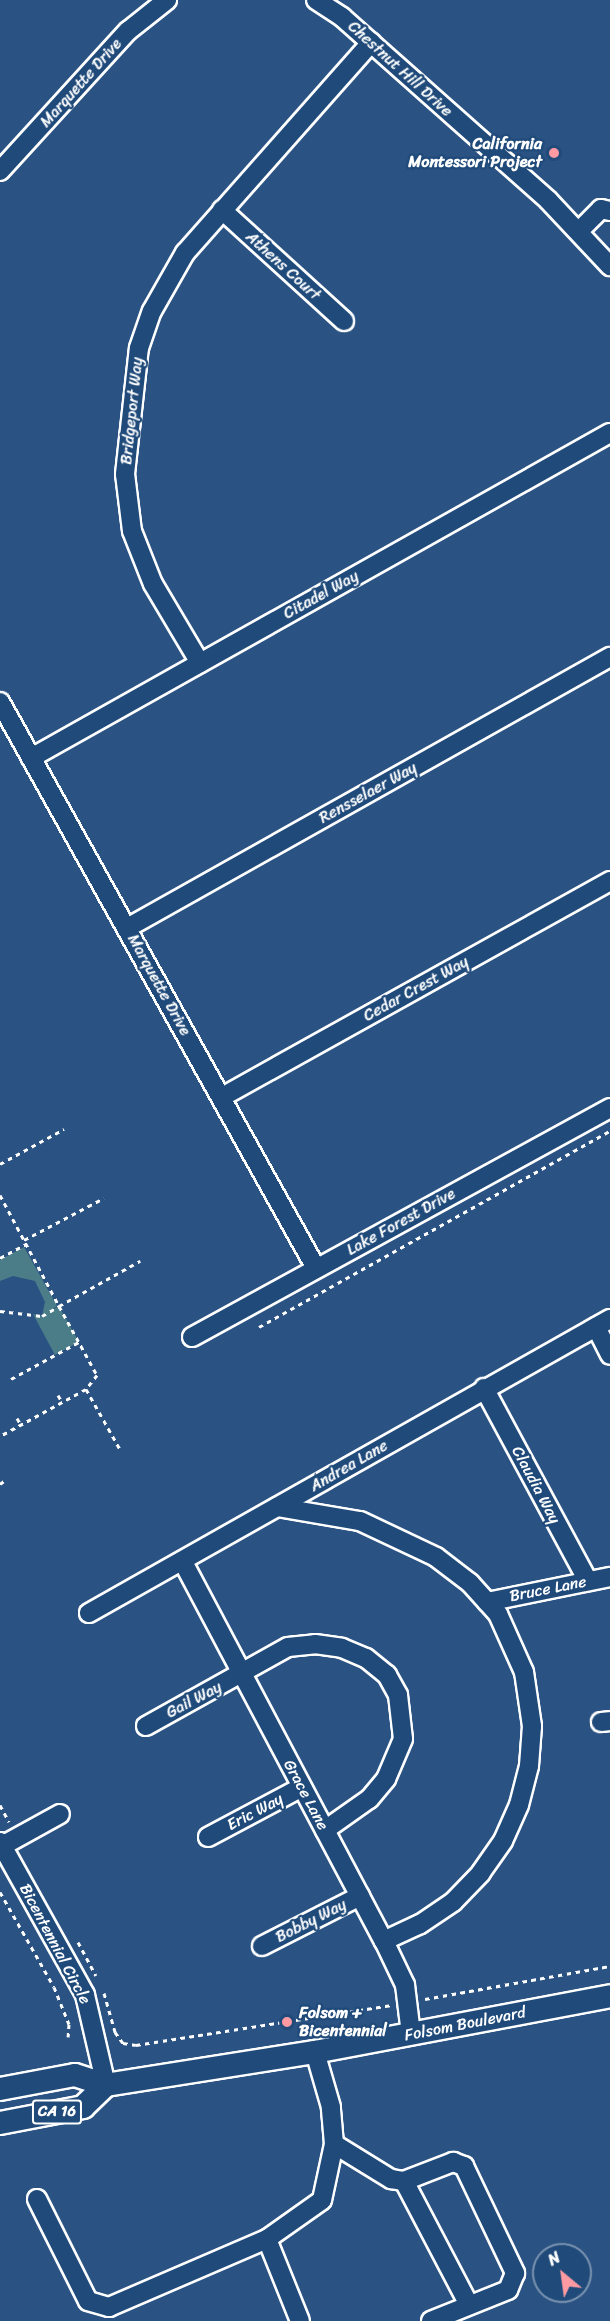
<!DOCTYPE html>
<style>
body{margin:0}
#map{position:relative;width:610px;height:2321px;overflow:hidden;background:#2a5282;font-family:Sriracha,sans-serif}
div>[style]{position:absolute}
.green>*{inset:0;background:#4b7d88}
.path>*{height:3px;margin-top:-1.5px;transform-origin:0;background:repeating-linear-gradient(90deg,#fff 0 4.5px,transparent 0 9px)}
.roads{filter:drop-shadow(2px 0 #fff) drop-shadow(-2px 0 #fff) drop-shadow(0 2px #fff) drop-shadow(0 -2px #fff)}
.minor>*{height:18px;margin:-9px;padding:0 9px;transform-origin:9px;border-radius:9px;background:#1f4a7a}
.major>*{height:22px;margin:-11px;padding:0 11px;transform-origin:11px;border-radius:11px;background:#1f4a7a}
.dots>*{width:16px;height:16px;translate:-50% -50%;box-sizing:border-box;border:3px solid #1f4a7a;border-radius:50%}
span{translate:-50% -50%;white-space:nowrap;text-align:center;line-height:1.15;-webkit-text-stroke:4.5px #1f4a7a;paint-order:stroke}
.shield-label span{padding:2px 4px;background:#1f4a7a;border:2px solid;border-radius:4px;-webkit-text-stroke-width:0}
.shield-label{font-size:15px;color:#fff;font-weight:700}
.street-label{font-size:16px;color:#fff}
.poi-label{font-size:16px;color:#fff;font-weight:700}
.right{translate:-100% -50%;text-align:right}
.left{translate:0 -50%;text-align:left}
.north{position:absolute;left:532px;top:2243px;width:60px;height:60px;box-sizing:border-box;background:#1f4a7a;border:2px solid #7992af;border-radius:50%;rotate:331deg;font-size:16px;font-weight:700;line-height:24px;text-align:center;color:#fff}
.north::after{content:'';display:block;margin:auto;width:21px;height:27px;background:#ff9aa2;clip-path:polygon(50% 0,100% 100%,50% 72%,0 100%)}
</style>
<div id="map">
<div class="green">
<i style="clip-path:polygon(24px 1247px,57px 1306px,50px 1311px,59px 1306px,79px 1342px,55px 1355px,33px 1314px,42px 1316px,45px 1302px,35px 1281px,13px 1276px,0 1281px,0 1260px)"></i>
</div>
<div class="path">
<i style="left:0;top:1164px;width:73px;rotate:-28.7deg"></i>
<i style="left:0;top:1195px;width:126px;rotate:62deg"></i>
<i style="left:59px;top:1306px;width:93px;rotate:-29.1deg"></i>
<i style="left:24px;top:1240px;width:90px;rotate:-27.7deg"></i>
<i style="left:0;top:1258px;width:30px;rotate:-28deg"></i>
<i style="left:0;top:1311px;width:42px;rotate:6.8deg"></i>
<i style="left:42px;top:1316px;width:20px;rotate:-30deg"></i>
<i style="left:59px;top:1306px;width:79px;rotate:61.2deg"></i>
<i style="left:97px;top:1375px;width:18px;rotate:128deg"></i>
<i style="left:86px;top:1389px;width:98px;rotate:151.3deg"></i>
<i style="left:259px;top:1327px;width:402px;rotate:-29.2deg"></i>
<i style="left:11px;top:1379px;width:77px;rotate:-28.6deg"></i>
<i style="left:86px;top:1389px;width:71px;rotate:60.6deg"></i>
<i style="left:58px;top:1395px;width:8px;rotate:60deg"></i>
<i style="left:17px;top:1418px;width:8px;rotate:60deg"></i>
<i style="left:0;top:1484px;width:5px;rotate:-37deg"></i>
<i style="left:0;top:1805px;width:19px;rotate:62deg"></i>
<i style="left:0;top:1892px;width:109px;rotate:60.4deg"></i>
<i style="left:54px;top:1987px;width:40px;rotate:68deg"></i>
<i style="left:69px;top:2024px;width:13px;rotate:94deg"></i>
<i style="left:78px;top:1942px;width:38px;rotate:62deg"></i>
<i style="left:104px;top:1993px;width:41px;rotate:74.2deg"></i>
<i style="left:115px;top:2032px;width:14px;rotate:54deg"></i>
<i style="left:123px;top:2043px;width:13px;rotate:9deg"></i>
<i style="left:136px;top:2045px;width:259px;rotate:-8.9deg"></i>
<i style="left:425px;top:1999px;width:188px;rotate:-10.1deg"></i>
</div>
<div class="roads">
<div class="minor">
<i style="left:316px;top:0;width:31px;rotate:33deg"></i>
<i style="left:342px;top:17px;width:276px;rotate:41.6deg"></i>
<i style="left:548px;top:200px;width:91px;rotate:46.8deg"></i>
<i style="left:0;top:171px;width:190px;rotate:-47.6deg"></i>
<i style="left:128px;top:31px;width:50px;rotate:-38.5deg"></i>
<i style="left:222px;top:210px;width:165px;rotate:42.3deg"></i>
<i style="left:579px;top:231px;width:31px;rotate:-45deg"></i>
<i style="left:601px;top:209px;width:9px;rotate:13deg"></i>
<i style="left:200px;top:663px;width:92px;rotate:-120.7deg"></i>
<i style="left:153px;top:584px;width:57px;rotate:-111.6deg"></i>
<i style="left:132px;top:531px;width:57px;rotate:-97deg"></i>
<i style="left:125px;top:474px;width:127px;rotate:-83.7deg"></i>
<i style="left:139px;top:348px;width:39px;rotate:-71deg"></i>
<i style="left:152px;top:311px;width:67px;rotate:-60.4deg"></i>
<i style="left:185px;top:253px;width:281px;rotate:-48.5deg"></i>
<i style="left:0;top:702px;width:648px;rotate:60.83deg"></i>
<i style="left:31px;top:758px;width:664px;rotate:-29.31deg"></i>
<i style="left:127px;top:928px;width:554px;rotate:-29.3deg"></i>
<i style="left:222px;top:1097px;width:444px;rotate:-29.1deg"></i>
<i style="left:596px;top:1327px;width:31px;rotate:63deg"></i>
<i style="left:192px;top:1337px;width:477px;rotate:-28.7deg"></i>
<i style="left:484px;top:1388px;width:219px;rotate:61.7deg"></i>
<i style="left:277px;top:1507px;width:84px;rotate:9.6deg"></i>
<i style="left:360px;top:1521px;width:84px;rotate:25.3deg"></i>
<i style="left:436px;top:1557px;width:43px;rotate:37.4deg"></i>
<i style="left:470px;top:1583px;width:42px;rotate:47.9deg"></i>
<i style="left:498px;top:1614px;width:64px;rotate:65.9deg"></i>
<i style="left:524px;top:1672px;width:55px;rotate:81.6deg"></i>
<i style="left:532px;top:1726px;width:40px;rotate:94.3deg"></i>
<i style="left:529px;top:1766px;width:40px;rotate:104.4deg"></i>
<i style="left:519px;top:1805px;width:39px;rotate:114deg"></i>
<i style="left:503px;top:1841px;width:39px;rotate:125deg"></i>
<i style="left:481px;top:1873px;width:40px;rotate:134deg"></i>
<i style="left:453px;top:1902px;width:40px;rotate:146deg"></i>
<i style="left:420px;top:1924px;width:40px;rotate:155deg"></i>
<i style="left:183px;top:1562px;width:429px;rotate:62.1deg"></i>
<i style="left:384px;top:1941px;width:49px;rotate:64.5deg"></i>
<i style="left:405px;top:1985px;width:49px;rotate:83deg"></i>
<i style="left:487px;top:1602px;width:126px;rotate:-11.5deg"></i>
<i style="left:89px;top:1613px;width:598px;rotate:-29.44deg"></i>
<i style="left:601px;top:1722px;width:9px;rotate:-6deg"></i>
<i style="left:146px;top:1726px;width:162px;rotate:-29.1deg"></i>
<i style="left:288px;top:1647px;width:27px;rotate:-6deg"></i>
<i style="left:315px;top:1644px;width:27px;rotate:8deg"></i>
<i style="left:342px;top:1648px;width:26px;rotate:23deg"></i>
<i style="left:366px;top:1658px;width:27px;rotate:39deg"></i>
<i style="left:387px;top:1675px;width:23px;rotate:61deg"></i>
<i style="left:398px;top:1695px;width:44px;rotate:83.5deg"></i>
<i style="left:403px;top:1739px;width:43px;rotate:113deg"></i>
<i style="left:386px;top:1779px;width:26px;rotate:130deg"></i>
<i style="left:369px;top:1799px;width:54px;rotate:144.8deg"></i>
<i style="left:208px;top:1837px;width:106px;rotate:-28deg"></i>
<i style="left:0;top:1842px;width:175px;rotate:60.9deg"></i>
<i style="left:85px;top:1995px;width:92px;rotate:76.9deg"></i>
<i style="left:2px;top:1846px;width:66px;rotate:-28.9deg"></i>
<i style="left:262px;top:1946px;width:110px;rotate:-27deg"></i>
<i style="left:334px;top:2144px;width:67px;rotate:31.6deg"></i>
<i style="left:391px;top:2179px;width:13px;rotate:9deg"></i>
<i style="left:404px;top:2181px;width:53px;rotate:-21.2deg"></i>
<i style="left:453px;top:2162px;width:12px;rotate:20deg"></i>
<i style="left:464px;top:2166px;width:119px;rotate:64.5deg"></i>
<i style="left:515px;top:2273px;width:18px;rotate:112deg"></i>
<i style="left:508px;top:2290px;width:83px;rotate:158.1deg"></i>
<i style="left:404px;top:2181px;width:140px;rotate:62.3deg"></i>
<i style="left:37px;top:2199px;width:114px;rotate:63.4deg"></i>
<i style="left:88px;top:2301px;width:22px;rotate:16deg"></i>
<i style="left:109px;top:2307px;width:172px;rotate:-23.3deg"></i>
<i style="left:267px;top:2239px;width:67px;rotate:-35.3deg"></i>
<i style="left:322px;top:2200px;width:57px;rotate:-77.9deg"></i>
<i style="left:334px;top:2144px;width:37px;rotate:-95deg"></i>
<i style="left:331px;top:2107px;width:57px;rotate:-106.2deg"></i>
<i style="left:267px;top:2239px;width:88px;rotate:68.1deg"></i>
</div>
<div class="major">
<i style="left:0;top:2089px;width:76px;rotate:-10.6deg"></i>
<i style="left:75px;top:2075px;width:33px;rotate:18deg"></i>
<i style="left:106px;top:2085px;width:212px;rotate:-9deg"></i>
<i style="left:315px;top:2052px;width:300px;rotate:-10.7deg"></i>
<i style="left:0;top:2123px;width:85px;rotate:-10.9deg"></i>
<i style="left:83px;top:2107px;width:32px;rotate:-44deg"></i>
</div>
</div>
<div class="dots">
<i style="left:554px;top:153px;background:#ff9aa2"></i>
<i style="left:287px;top:2022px;background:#ff9aa2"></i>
</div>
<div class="shield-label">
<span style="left:57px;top:2112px">CA 16</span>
</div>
<div class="street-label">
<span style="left:400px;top:69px;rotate:42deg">Chestnut Hill Drive</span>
<span style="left:81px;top:83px;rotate:-48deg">Marquette Drive</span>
<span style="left:283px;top:266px;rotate:42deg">Athens Court</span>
<span style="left:132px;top:411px;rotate:-84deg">Bridgeport Way</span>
<span style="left:321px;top:595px;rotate:-29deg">Citadel Way</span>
<span style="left:368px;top:793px;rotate:-29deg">Rensselaer Way</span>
<span style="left:159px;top:985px;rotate:61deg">Marquette Drive</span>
<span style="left:416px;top:989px;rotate:-29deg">Cedar Crest Way</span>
<span style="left:401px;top:1222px;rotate:-29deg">Lake Forest Drive</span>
<span style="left:349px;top:1466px;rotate:-30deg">Andrea Lane</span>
<span style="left:536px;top:1485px;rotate:62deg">Claudia Way</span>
<span style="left:548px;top:1589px;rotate:-11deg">Bruce Lane</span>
<span style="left:194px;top:1700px;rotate:-28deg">Gail Way</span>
<span style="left:306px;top:1795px;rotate:62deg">Grace Lane</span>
<span style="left:255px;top:1812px;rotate:-28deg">Eric Way</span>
<span style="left:311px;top:1921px;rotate:-27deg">Bobby Way</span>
<span style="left:55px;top:1944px;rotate:62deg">Bicentennial Circle</span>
<span style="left:465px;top:2024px;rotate:-11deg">Folsom Boulevard</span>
</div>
<div class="poi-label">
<span class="right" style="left:542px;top:153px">California<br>Montessori Project</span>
<span class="left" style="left:299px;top:2022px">Folsom +<br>Bicentennial</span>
</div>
<div class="north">N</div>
</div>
